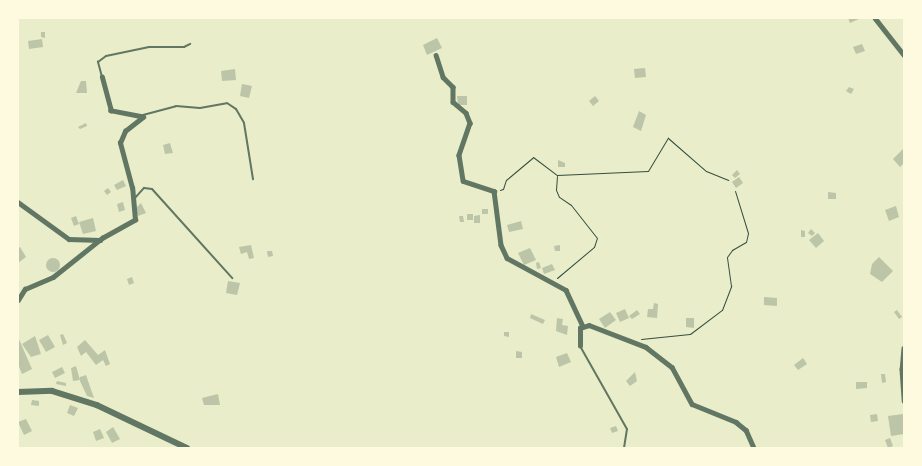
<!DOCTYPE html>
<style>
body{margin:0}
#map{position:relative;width:922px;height:466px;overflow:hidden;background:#e9edc9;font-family:"Open Sans",sans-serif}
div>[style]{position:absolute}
.building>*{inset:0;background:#bcc5a7}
.round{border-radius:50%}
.path>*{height:1px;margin:-0.5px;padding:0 0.5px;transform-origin:0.5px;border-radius:0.5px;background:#344e41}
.service>*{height:2px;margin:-1px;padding:0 1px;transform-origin:1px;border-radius:1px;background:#617663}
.minor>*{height:4.5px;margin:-2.25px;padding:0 2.25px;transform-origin:2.25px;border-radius:2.25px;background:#617663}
.tertiary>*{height:5.5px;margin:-2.75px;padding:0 2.75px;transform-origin:2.75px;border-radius:2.75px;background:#617663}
span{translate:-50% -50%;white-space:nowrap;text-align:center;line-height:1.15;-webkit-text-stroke:5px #fefae0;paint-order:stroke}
.frame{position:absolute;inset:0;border:19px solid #fefae0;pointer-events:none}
</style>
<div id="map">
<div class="building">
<i style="clip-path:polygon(848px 18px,859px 18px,859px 19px,850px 23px)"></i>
<i style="clip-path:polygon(41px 32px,45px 32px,45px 38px,41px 37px)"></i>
<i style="clip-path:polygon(437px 38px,442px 48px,427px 55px,423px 45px)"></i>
<i style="clip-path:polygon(42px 39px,43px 47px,29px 49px,28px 41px)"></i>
<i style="clip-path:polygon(862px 44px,865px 51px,856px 54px,853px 47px)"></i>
<i style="clip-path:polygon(645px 68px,646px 77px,635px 78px,634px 69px)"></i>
<i style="clip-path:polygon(235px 69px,236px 80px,222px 81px,221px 71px)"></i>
<i style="clip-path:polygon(81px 81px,86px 81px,87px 93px,76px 93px)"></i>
<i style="clip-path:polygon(242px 84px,252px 86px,249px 98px,240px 96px)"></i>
<i style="clip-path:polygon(849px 87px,854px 89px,851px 94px,846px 91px)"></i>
<i style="clip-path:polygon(457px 96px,467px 96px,467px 105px,458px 105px)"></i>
<i style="clip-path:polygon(595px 96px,599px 101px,593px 106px,589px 101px)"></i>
<i style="clip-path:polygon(639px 111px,646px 115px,641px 131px,633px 127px)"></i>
<i style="clip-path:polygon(86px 123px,87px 126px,80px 129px,78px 127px)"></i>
<i style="clip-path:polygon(170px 143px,173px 153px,165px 154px,163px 145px)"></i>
<i style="clip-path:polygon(904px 148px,904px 163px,900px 167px,893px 159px)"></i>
<i style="clip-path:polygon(558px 160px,565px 163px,565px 167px,558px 167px)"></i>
<i style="clip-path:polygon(737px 170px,740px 174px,735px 178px,732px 175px)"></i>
<i style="clip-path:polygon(739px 177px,743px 183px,736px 188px,732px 182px)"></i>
<i style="clip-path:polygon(123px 180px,126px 186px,117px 190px,114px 185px)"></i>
<i style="clip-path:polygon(108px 188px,111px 192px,107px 195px,104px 191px)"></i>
<i style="clip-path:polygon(828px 192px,836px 193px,836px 199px,828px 199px)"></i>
<i style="clip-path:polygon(123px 202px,125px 210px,119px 212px,117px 204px)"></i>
<i style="clip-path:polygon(141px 203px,146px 213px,138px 216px,135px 209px)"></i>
<i style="clip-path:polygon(896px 206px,899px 217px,889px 221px,885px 210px)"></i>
<i style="clip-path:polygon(482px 209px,488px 209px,488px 214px,482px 214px)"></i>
<i style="clip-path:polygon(467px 214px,473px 214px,473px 220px,467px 220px)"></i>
<i style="clip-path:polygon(480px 215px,480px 223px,474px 223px,474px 216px)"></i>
<i style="clip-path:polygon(76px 216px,79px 224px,74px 226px,71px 218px)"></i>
<i style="clip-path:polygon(459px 216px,463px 216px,464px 222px,460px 222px)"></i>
<i style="clip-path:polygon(93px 218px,96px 231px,83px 234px,79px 222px)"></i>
<i style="clip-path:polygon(521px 221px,523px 229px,509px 232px,507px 225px)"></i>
<i style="clip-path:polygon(811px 229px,815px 233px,812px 236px,808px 233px)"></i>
<i style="clip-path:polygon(801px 230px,805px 231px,805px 237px,801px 237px)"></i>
<i style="clip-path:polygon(818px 233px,824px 241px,816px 248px,809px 240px)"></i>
<i style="clip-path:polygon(251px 245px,254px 258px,249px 259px,247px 252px,241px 254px,239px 247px)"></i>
<i style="clip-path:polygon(560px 245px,560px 251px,555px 251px,554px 246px)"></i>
<i style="clip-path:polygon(20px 247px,26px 257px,18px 263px,18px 248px)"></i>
<i style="clip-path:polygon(530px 248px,536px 260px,524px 265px,518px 253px)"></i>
<i style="clip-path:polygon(267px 251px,272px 251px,273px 256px,268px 257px)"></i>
<i style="clip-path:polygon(879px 257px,893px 271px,882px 282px,870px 274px,872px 264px)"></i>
<i class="round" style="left:46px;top:258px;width:14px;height:14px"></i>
<i style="clip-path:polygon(539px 262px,541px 268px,537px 269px,536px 263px)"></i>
<i style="clip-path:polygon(552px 264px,555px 270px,544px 274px,542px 268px)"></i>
<i style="clip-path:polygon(132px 277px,134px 283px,129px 285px,127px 279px)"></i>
<i style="clip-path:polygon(228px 281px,240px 283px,237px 295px,226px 293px)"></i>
<i style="clip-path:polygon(764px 297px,777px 298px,777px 306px,764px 305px)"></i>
<i style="clip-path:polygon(654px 303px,658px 304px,657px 318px,647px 317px,648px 309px,653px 309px)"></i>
<i style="clip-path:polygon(625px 309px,629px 318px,620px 322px,616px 313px)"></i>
<i style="clip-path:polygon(637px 310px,640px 314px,632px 319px,629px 316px)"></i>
<i style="clip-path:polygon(897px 310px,902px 317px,899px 319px,894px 312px)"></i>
<i style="clip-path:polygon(610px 312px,616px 320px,605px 328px,599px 319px)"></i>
<i style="clip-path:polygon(531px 314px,545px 320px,543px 324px,530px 318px)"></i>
<i style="clip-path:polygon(557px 318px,563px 319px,562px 325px,568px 326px,567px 335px,556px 331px)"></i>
<i style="clip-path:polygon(686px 318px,694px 318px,694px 328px,686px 327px)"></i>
<i style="clip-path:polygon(504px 332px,509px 332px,509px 337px,504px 336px)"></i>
<i style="clip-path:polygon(63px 334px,67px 343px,63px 345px,60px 335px)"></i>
<i style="clip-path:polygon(48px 335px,55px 347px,46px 352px,39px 340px)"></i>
<i style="clip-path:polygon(35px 336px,41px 354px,31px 357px,22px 344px)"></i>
<i style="clip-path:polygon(18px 337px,32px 369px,22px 374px,18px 364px)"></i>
<i style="clip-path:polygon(85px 340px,98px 355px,105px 350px,110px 364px,106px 366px,103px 360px,96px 365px,86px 352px,81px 356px,77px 347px)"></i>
<i style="clip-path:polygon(516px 351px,522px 352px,522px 358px,516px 358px)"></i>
<i style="clip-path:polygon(567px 353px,571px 362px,559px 367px,556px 357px)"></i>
<i style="clip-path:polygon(803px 358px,807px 364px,798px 370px,794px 365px)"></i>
<i style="clip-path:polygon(76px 366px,80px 380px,73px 381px,71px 368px)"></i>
<i style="clip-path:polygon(62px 367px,65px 373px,55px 378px,52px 372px)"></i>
<i style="clip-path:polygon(635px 372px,637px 381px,630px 386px,626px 381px)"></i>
<i style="clip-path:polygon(881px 374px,885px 374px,886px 382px,882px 383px)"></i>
<i style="clip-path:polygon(86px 375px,94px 398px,87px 396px,80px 381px,80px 377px)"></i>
<i style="clip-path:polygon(57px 381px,66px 383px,66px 386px,56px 384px)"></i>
<i style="clip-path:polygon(856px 382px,867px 382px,867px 388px,856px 389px)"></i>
<i style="clip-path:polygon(218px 394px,220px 405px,204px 405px,202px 398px)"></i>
<i style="clip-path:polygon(32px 400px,39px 401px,39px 406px,31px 405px)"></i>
<i style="clip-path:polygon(70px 405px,78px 408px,74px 416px,67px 413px)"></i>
<i style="clip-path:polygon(877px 414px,878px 421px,871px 422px,870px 415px)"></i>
<i style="clip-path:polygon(903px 414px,904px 434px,891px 436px,888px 416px)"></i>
<i style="clip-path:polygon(26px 419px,32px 431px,24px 435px,18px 422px)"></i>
<i style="clip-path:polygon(616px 426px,618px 431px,612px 433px,610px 428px)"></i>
<i style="clip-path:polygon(113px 427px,120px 439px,112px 443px,106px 432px)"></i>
<i style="clip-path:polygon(100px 429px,104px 438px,96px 441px,93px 432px)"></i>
<i style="clip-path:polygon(890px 438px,893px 446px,888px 448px,885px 440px)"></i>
</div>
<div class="path">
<i style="left:500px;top:190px;width:3px;rotate:-18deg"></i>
<i style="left:503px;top:189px;width:9px;rotate:-72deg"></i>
<i style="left:506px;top:180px;width:35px;rotate:-40deg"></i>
<i style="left:533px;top:157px;width:30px;rotate:37deg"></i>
<i style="left:557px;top:175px;width:91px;rotate:-2.5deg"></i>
<i style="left:648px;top:171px;width:39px;rotate:-59deg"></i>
<i style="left:668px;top:138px;width:50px;rotate:41deg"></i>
<i style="left:706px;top:171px;width:24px;rotate:22deg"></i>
<i style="left:557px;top:278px;width:48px;rotate:-40deg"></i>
<i style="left:594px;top:247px;width:9px;rotate:-72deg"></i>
<i style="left:597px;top:238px;width:42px;rotate:-128.2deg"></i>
<i style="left:571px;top:205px;width:14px;rotate:-146deg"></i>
<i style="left:559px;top:197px;width:8px;rotate:-113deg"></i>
<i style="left:556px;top:190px;width:14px;rotate:-86deg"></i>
<i style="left:641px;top:339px;width:49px;rotate:-5.8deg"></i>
<i style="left:690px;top:334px;width:40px;rotate:-37deg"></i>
<i style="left:722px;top:310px;width:26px;rotate:-69deg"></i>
<i style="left:731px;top:286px;width:29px;rotate:-98deg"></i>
<i style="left:727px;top:257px;width:9px;rotate:-54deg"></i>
<i style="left:732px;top:250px;width:16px;rotate:-30deg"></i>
<i style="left:746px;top:242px;width:9px;rotate:-77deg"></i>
<i style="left:748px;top:233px;width:44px;rotate:-107.2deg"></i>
</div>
<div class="service">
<i style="left:102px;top:77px;width:16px;rotate:-105deg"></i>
<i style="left:98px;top:62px;width:10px;rotate:-37deg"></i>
<i style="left:106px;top:56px;width:44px;rotate:-11.8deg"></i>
<i style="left:149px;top:47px;width:35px"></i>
<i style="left:184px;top:47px;width:7px;rotate:-27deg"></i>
<i style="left:143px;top:115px;width:34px;rotate:-15deg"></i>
<i style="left:176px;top:106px;width:24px;rotate:5deg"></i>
<i style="left:200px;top:108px;width:27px;rotate:-10deg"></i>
<i style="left:227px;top:103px;width:11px;rotate:34deg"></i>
<i style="left:236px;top:109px;width:16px;rotate:60deg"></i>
<i style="left:244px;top:123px;width:57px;rotate:80.9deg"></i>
<i style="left:134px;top:199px;width:15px;rotate:-48deg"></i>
<i style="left:144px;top:188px;width:8px;rotate:7deg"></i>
<i style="left:152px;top:189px;width:120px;rotate:48deg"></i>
<i style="left:580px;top:346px;width:95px;rotate:60.5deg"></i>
<i style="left:627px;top:429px;width:19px;rotate:99deg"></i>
</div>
<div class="minor">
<i style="left:875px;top:18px;width:47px;rotate:51.9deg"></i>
<i style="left:436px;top:55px;width:23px;rotate:72deg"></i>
<i style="left:443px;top:77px;width:14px;rotate:45deg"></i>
<i style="left:453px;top:87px;width:15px;rotate:90deg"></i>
<i style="left:453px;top:102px;width:17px;rotate:40deg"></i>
<i style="left:466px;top:113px;width:11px;rotate:68deg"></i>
<i style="left:470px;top:123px;width:34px;rotate:109deg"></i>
<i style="left:459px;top:155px;width:26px;rotate:81deg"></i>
<i style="left:463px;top:181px;width:33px;rotate:18deg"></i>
<i style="left:494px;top:191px;width:54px;rotate:82.6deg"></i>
<i style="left:501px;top:245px;width:14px;rotate:65deg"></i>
<i style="left:507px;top:258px;width:67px;rotate:28.5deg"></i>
<i style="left:566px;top:290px;width:40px;rotate:65deg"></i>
<i style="left:18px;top:202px;width:63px;rotate:36deg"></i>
<i style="left:69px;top:239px;width:31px;rotate:2deg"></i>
<i style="left:18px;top:300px;width:13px;rotate:-58deg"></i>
<i style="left:25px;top:289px;width:30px;rotate:-23deg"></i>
<i style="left:53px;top:277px;width:63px;rotate:-38.5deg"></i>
<i style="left:102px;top:238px;width:38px;rotate:-29deg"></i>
<i style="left:135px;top:220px;width:32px;rotate:-95deg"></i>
<i style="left:132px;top:188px;width:47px;rotate:-104.9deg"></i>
<i style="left:120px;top:143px;width:13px;rotate:-67deg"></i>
<i style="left:125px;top:131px;width:23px;rotate:-38deg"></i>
<i style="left:143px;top:117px;width:33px;rotate:-169deg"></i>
<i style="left:111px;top:111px;width:35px;rotate:-105deg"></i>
<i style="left:580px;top:346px;width:18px;rotate:-90deg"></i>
<i style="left:580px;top:328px;width:9px;rotate:-18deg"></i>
<i style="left:589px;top:325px;width:61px;rotate:21.1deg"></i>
<i style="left:646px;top:347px;width:33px;rotate:38deg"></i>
<i style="left:672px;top:367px;width:42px;rotate:61.6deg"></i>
<i style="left:692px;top:404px;width:48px;rotate:22.2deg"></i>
<i style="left:736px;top:422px;width:13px;rotate:39deg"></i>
<i style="left:746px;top:430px;width:20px;rotate:66deg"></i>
<i style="left:904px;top:348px;width:21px;rotate:95deg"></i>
<i style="left:902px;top:369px;width:32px;rotate:86deg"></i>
</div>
<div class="tertiary">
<i style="left:18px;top:392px;width:34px;rotate:-2deg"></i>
<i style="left:52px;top:391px;width:47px;rotate:17.3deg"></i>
<i style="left:97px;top:405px;width:100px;rotate:25.5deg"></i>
</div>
<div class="frame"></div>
</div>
